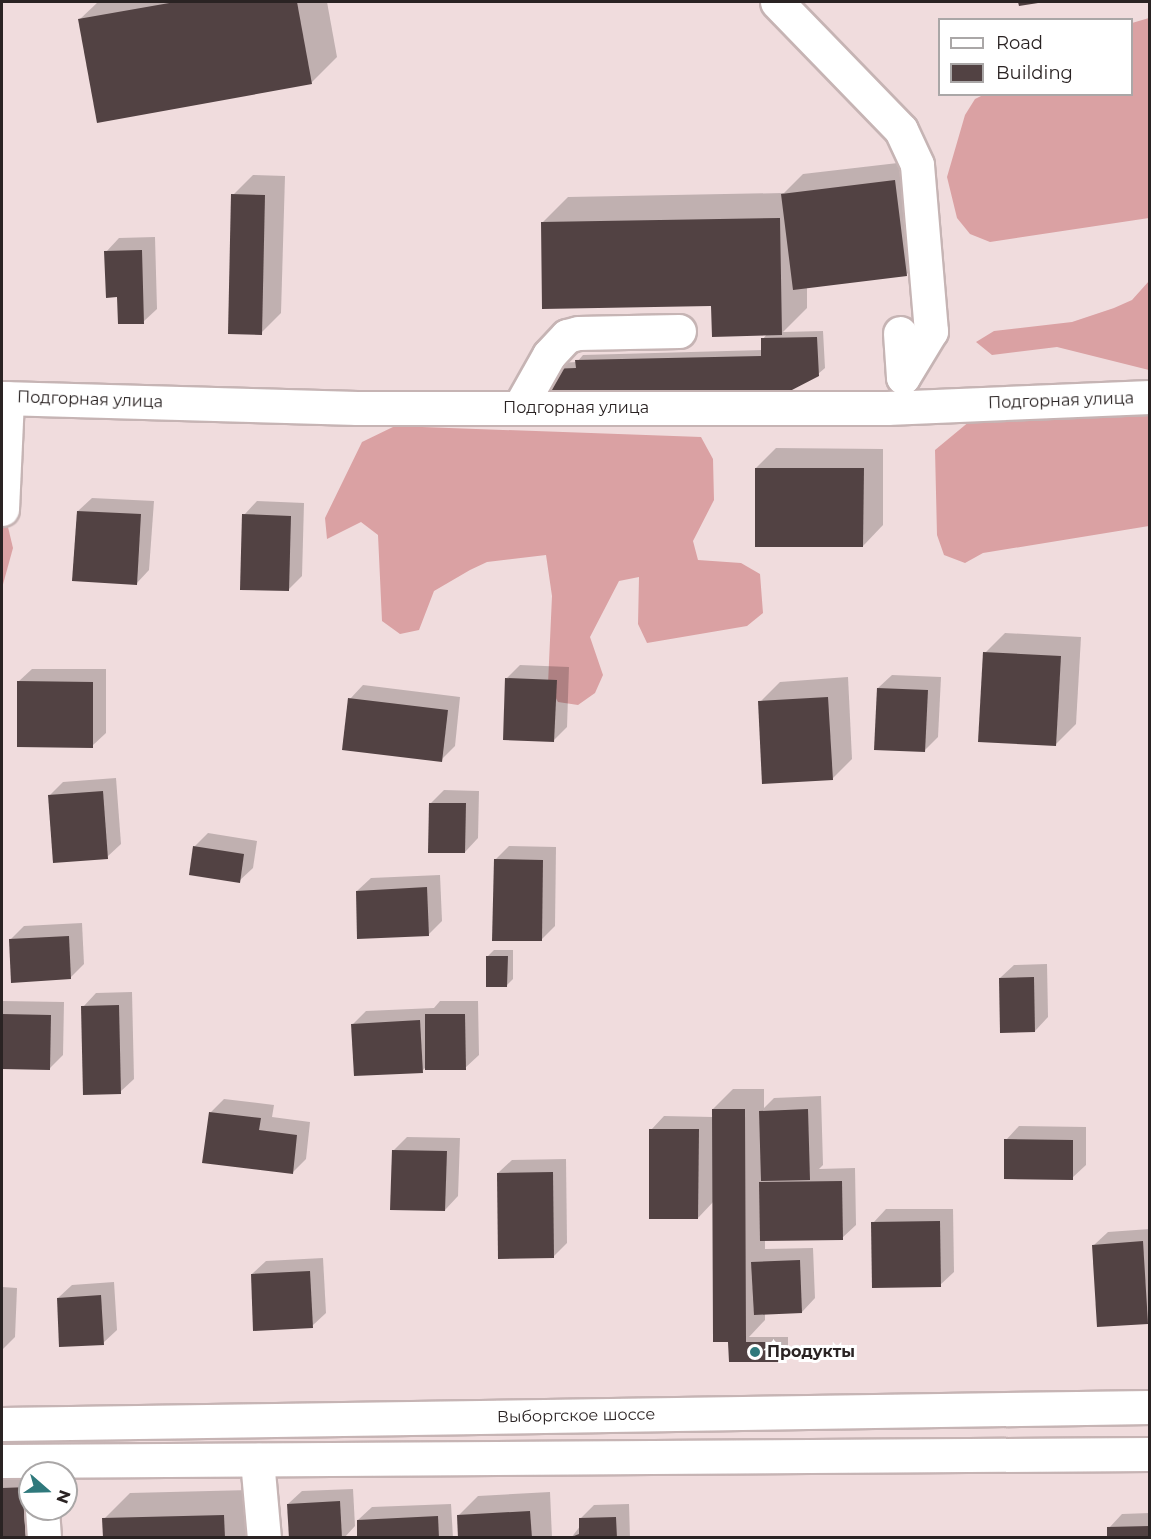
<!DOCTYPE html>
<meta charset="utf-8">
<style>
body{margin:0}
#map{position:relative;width:1151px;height:1539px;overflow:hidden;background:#f0dcdd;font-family:Montserrat,sans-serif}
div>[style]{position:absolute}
.forest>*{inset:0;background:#daa1a3}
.shadow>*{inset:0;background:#0003}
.building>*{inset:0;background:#524243}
.roads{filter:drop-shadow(2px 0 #c6b4b4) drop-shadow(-2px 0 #c6b4b4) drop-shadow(0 2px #c6b4b4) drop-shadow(0 -2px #c6b4b4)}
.minor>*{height:33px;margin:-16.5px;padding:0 16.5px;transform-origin:16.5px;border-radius:16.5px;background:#fff}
.major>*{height:33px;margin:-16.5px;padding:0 16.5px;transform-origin:16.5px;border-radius:16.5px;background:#fff}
.dots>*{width:16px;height:16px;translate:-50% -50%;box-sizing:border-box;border:3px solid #fff;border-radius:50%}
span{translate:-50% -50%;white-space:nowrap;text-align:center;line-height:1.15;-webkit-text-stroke:6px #fff;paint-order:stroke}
.street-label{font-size:16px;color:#2a2323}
.poi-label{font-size:16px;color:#2a2323;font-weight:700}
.left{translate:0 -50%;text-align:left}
.frame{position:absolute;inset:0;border:3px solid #2a2323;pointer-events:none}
.legend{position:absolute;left:938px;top:18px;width:195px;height:78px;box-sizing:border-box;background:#fff;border:2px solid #aaa7a7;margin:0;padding:8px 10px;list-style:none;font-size:18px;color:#2a2323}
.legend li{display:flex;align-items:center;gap:12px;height:30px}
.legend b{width:30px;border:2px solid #aaa7a7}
.north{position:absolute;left:18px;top:1461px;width:60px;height:60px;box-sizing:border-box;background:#fff;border:2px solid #aaa7a7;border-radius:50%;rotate:110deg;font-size:16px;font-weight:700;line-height:24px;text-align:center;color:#2a2323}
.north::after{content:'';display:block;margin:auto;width:21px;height:27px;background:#2f797c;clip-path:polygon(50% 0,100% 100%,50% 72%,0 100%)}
</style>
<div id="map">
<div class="forest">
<i style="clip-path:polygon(1149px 18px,1149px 218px,990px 242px,970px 234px,957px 218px,947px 177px,965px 115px,975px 99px,985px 94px,1132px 94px,1132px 23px)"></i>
<i style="clip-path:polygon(1149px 281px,1149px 370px,1057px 347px,992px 355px,976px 342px,994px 331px,1072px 322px,1114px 308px,1132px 300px)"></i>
<i style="clip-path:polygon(1032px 416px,1149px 416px,1149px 526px,983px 553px,965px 563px,944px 555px,937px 535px,935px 450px,970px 421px)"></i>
<i style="clip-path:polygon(395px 426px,701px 437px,713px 459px,714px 500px,693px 541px,698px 560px,741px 563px,760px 574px,763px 613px,747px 626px,647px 643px,638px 624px,639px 577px,619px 581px,590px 637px,603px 675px,595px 693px,578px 705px,558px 702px,548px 684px,552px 596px,546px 555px,487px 562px,470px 570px,434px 591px,419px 630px,400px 634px,382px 621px,378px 535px,361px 522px,327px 539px,325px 518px,362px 442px)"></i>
<i style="clip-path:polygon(2px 502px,13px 548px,2px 588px)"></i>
</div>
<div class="shadow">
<i style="clip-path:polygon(98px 2px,327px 2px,337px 57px,311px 83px,79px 20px)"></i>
<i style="clip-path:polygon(915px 161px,926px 255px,906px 275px,807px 287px,807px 308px,783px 332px,823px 331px,825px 368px,818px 374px,552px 395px,558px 363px,577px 362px,583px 355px,763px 350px,763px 339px,767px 334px,542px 223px,568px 197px,784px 193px,803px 174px)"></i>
<i style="clip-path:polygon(253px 175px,285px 176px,281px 313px,261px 333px,233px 195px)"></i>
<i style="clip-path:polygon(155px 237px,157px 309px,143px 322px,118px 295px,106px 252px,119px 238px)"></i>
<i style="clip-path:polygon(776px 448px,883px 449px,883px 525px,863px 546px,756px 468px)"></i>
<i style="clip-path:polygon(92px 498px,154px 501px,149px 570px,136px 584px,78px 511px)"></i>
<i style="clip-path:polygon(257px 501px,304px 503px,302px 576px,288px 590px,244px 515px)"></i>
<i style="clip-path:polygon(1005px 633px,1081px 637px,1076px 724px,1056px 744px,985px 653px)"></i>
<i style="clip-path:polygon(520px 665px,569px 667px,567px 727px,553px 741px,507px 678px)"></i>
<i style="clip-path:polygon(32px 669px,106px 669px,106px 733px,92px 746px,18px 682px)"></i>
<i style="clip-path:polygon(892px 675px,941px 677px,938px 737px,924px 751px,878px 688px)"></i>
<i style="clip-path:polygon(848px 677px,852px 759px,832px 779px,760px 702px,780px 682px)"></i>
<i style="clip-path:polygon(363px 685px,460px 697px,455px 746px,441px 760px,350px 699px)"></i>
<i style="clip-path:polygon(116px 778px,121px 844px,107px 857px,49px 796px,63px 782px)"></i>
<i style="clip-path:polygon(444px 790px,479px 791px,478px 838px,465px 852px,430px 804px)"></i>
<i style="clip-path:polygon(208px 833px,257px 841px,253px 868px,239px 881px,194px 847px)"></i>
<i style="clip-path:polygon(509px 846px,556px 847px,555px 926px,541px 940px,495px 860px)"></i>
<i style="clip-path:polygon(440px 875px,442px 921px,428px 935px,357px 891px,371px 878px)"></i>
<i style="clip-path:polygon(82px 923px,84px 964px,70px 978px,10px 940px,24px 926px)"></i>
<i style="clip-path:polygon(494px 950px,513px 950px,513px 979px,507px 985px,487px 957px)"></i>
<i style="clip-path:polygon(1047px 964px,1048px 1017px,1035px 1031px,1000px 978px,1014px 965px)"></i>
<i style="clip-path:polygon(132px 992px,134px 1079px,120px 1092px,83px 1007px,96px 993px)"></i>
<i style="clip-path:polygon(2px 1001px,64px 1002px,63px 1055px,49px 1069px,2px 1068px)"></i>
<i style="clip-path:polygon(440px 1001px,478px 1001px,479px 1055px,465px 1068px,427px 1066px,422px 1071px,352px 1025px,366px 1011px,434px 1008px)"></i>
<i style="clip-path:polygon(733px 1089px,764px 1089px,764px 1108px,774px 1098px,821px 1096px,823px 1165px,819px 1169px,855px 1168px,856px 1225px,842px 1238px,765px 1240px,765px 1249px,813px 1248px,815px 1298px,802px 1312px,765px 1313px,765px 1320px,749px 1337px,788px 1337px,788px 1354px,782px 1360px,730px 1360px,714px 1201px,698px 1218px,651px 1130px,664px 1116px,713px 1117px,713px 1109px)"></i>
<i style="clip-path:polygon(224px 1099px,274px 1105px,272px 1117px,310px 1122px,306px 1159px,292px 1173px,210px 1113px)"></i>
<i style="clip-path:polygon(1019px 1126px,1086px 1127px,1086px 1165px,1072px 1178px,1006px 1140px)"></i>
<i style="clip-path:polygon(407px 1137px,460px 1138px,458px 1196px,445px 1210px,394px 1150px)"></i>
<i style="clip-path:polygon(566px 1159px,567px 1243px,553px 1257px,498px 1173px,512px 1160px)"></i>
<i style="clip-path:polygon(886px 1209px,953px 1209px,954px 1272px,940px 1285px,873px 1223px)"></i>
<i style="clip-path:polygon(1150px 1229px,1150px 1321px,1147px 1323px,1094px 1245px,1108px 1232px)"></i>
<i style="clip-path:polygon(323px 1258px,326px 1313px,312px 1326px,252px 1274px,266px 1261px)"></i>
<i style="clip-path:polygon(114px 1282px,117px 1330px,103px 1343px,58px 1298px,72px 1285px)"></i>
<i style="clip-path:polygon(2px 1287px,17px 1288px,15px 1337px,2px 1350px)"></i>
<i style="clip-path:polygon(2px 1475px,30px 1475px,30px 1509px,42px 1538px,2px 1538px)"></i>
<i style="clip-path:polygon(353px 1489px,355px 1526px,344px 1538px,290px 1538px,288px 1504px,302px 1491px)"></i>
<i style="clip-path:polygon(250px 1490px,251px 1538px,104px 1538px,104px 1519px,130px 1493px)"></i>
<i style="clip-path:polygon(550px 1492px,552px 1538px,460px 1538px,458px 1516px,478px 1496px)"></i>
<i style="clip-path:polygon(451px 1504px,453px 1538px,359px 1538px,358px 1520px,372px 1507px)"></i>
<i style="clip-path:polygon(629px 1504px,630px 1538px,571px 1538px,581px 1525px,580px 1519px,594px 1505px)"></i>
<i style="clip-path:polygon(1150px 1513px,1150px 1538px,1109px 1528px,1122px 1514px)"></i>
</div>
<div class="building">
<i style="clip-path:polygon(175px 2px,297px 2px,312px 84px,97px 123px,78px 19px)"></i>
<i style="clip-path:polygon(1018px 2px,1038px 2px,1038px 3px,1019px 6px)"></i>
<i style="clip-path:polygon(895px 180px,907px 276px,793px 290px,781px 194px)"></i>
<i style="clip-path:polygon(231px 194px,265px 195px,262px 335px,228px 334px)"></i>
<i style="clip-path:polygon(780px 218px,782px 335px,712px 337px,711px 306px,542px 309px,541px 222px)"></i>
<i style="clip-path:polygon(142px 250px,144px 324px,118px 324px,117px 297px,106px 298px,104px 251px)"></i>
<i style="clip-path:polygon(817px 337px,819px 376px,790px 391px,551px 397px,550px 369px,576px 368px,575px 360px,761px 356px,761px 338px)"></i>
<i style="clip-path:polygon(755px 468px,864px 468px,863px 547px,755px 547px)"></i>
<i style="clip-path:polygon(77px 511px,141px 514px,137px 585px,72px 581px)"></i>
<i style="clip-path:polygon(242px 514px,291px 516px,289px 591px,240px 590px)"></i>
<i style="clip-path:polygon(983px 652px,1061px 656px,1056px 746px,978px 742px)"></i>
<i style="clip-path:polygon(505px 678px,557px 680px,554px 742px,503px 740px)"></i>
<i style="clip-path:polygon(17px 681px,93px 682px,93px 748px,17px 747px)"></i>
<i style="clip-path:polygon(877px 688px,928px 690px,925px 752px,874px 750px)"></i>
<i style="clip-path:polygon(828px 697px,833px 780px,762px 784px,758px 701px)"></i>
<i style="clip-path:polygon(348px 698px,448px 710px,442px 762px,342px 750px)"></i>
<i style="clip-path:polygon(103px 791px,108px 859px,53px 863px,48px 795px)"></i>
<i style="clip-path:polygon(429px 803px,466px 803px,465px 853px,428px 853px)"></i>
<i style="clip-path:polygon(193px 846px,244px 854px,240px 883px,189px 875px)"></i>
<i style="clip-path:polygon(494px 859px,543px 860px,542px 941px,492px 941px)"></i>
<i style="clip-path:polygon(427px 887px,429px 936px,357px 939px,356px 891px)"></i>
<i style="clip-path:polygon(69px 936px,71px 979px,11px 983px,9px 939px)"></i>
<i style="clip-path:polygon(486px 956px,508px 956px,507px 987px,486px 987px)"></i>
<i style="clip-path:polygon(1034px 977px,1035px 1032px,1000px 1033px,999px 978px)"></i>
<i style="clip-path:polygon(119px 1005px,121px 1094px,83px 1095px,81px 1006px)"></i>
<i style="clip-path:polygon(2px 1014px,51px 1015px,50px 1070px,2px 1069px)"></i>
<i style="clip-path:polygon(425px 1014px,465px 1014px,466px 1070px,425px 1070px)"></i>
<i style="clip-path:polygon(420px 1020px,423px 1073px,354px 1076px,351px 1024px)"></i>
<i style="clip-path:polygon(712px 1109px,745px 1109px,746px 1342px,782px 1342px,782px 1362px,729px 1362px,728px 1342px,713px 1342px)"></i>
<i style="clip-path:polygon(808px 1109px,810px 1180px,761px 1181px,759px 1111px)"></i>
<i style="clip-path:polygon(209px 1112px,261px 1118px,259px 1130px,297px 1135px,293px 1174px,202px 1163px)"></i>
<i style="clip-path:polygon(649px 1129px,699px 1129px,698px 1219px,649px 1219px)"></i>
<i style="clip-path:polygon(1004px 1139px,1073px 1140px,1073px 1180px,1004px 1179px)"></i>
<i style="clip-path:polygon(392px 1150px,447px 1151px,445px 1211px,390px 1210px)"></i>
<i style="clip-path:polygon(553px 1172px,554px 1258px,498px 1259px,497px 1173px)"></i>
<i style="clip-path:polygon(842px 1181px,843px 1240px,760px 1241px,759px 1182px)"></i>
<i style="clip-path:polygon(940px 1221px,941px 1287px,872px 1288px,871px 1222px)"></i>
<i style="clip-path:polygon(1143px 1241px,1148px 1324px,1097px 1327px,1092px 1245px)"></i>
<i style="clip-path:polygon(800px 1260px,802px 1313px,754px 1315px,751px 1262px)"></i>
<i style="clip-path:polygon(310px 1271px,313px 1328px,253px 1331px,251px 1274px)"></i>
<i style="clip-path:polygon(101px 1295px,104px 1345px,59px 1347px,57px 1298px)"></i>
<i style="clip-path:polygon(29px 1487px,29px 1538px,2px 1538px,2px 1488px)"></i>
<i style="clip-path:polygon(340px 1501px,342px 1538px,289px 1538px,287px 1504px)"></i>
<i style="clip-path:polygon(530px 1511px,532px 1538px,458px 1538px,457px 1515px)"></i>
<i style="clip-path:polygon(224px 1515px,225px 1538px,103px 1538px,102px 1518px)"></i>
<i style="clip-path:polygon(438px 1516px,439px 1538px,357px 1538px,357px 1520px)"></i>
<i style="clip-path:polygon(616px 1517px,617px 1538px,569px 1538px,579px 1534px,579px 1518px)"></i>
<i style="clip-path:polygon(1150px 1526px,1150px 1538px,1107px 1538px,1107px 1527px)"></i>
</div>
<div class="roads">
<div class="minor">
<i style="left:777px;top:2px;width:178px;rotate:45.9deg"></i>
<i style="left:901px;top:130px;width:38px;rotate:65deg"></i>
<i style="left:917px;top:165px;width:167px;rotate:85.2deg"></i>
<i style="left:931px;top:331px;width:54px;rotate:121.3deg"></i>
<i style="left:903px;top:377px;width:44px;rotate:-93.9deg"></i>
<i style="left:2px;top:398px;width:355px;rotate:1.6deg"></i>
<i style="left:357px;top:408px;width:530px"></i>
<i style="left:887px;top:408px;width:263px;rotate:-2.4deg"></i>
<i style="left:519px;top:408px;width:61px;rotate:-60.5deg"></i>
<i style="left:549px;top:355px;width:26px;rotate:-47deg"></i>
<i style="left:567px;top:336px;width:11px;rotate:-15deg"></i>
<i style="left:578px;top:333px;width:101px;rotate:-1.1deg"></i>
<i style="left:2px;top:509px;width:111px;rotate:-87.4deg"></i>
<i style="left:257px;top:1460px;width:78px;rotate:84.9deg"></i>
<i style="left:42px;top:1509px;width:29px;rotate:86deg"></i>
</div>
<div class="major">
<i style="left:2px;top:1424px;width:1148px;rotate:-0.85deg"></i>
<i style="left:2px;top:1461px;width:1148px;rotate:-0.35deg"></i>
</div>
</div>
<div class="dots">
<i style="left:755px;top:1352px;background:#2f797c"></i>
</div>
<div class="street-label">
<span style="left:90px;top:400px;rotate:2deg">Подгорная улица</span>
<span style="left:1061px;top:401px;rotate:-2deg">Подгорная улица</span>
<span style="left:576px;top:408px">Подгорная улица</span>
<span style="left:576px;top:1416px;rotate:-1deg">Выборгское шоссе</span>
</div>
<div class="poi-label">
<span class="left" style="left:767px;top:1352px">Продукты</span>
</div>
<div class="frame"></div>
<ul class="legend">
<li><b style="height:8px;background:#fff"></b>Road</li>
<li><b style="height:16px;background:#524243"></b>Building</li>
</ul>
<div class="north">N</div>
</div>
